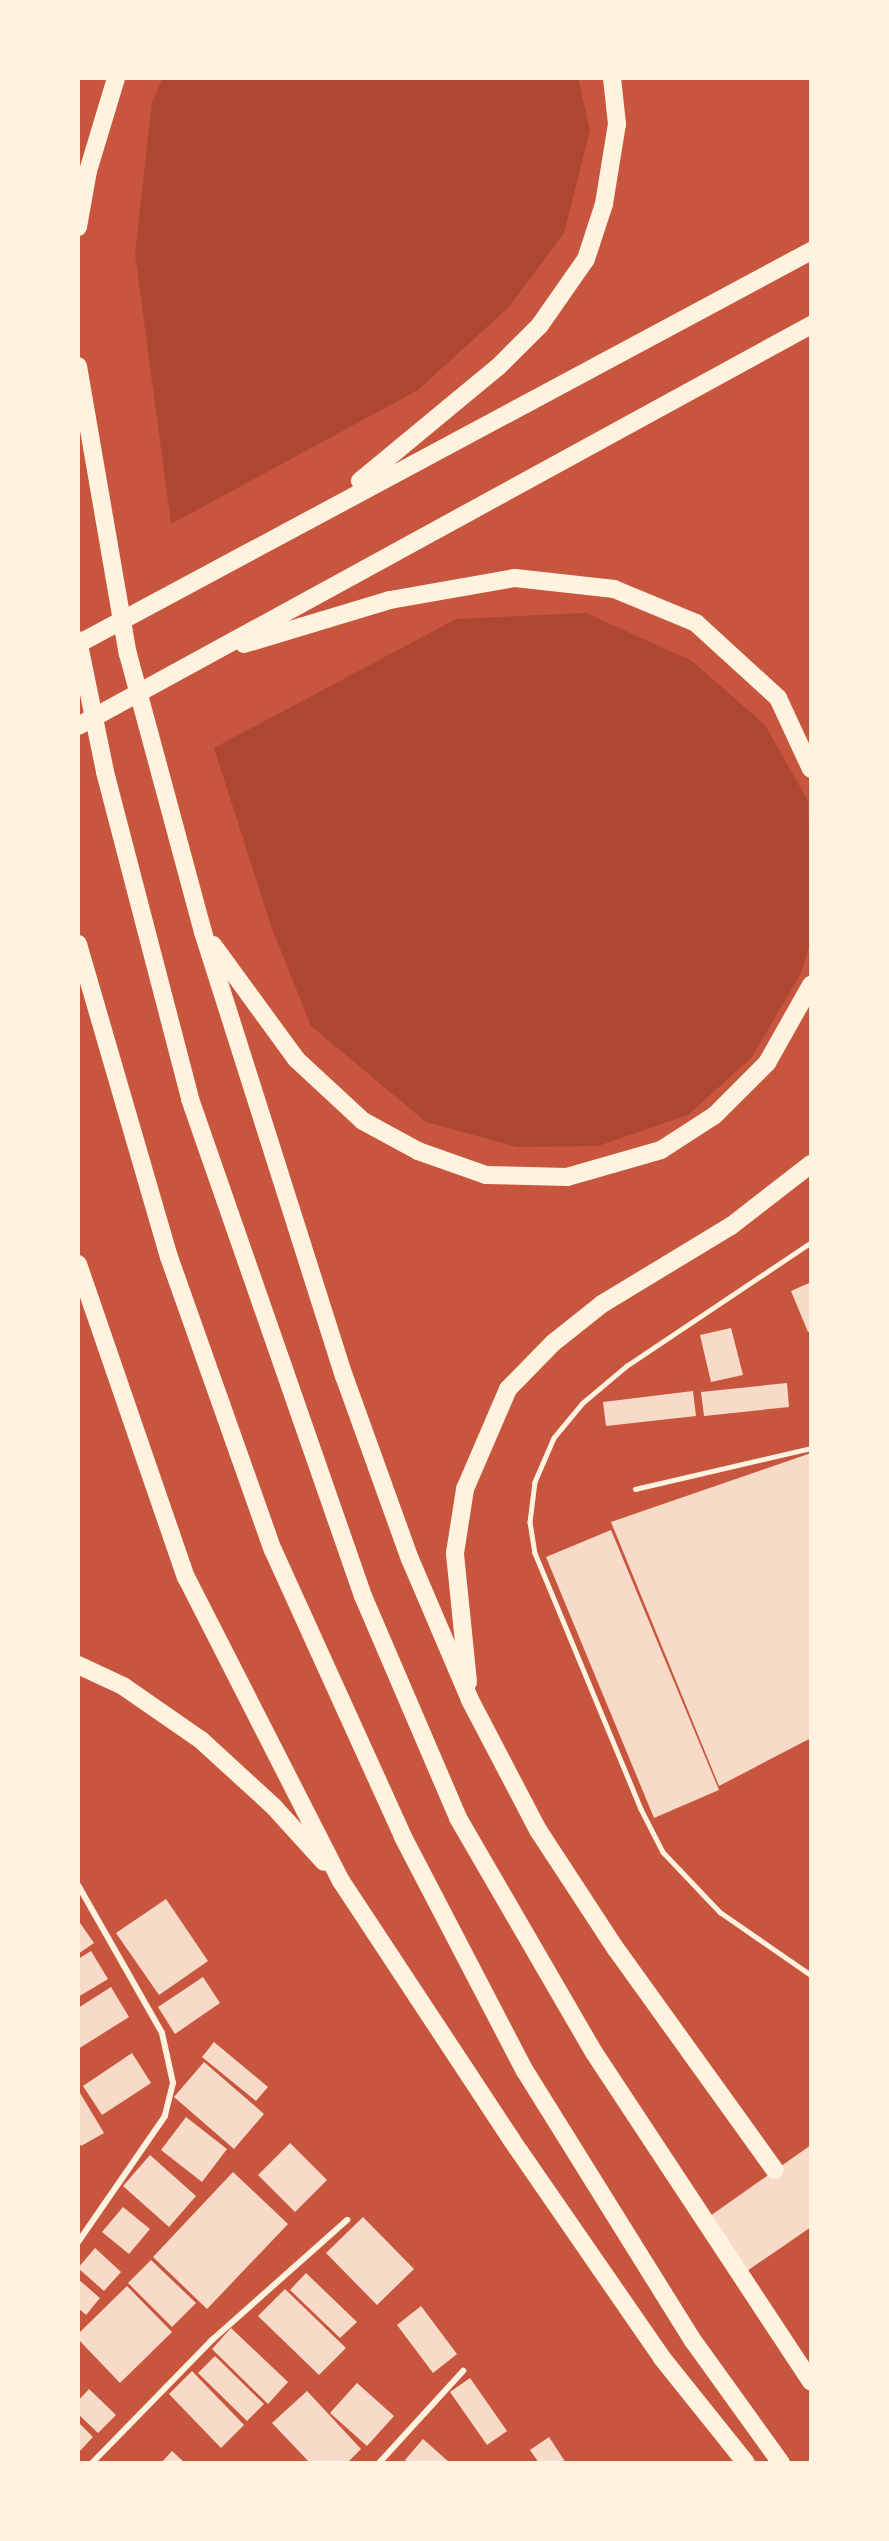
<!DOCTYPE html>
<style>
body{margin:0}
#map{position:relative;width:889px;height:2541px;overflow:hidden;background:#c8553d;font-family:"Golos Text",sans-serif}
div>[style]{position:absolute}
.green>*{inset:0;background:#ae4732}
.building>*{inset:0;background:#f7dbc8}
.service>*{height:4.5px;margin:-2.25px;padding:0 2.25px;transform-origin:2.25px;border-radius:2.25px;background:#fff3e0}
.minor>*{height:6px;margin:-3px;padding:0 3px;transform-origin:3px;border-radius:3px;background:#fff3e0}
.motorway>*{height:18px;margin:-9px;padding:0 9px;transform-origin:9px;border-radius:9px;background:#fff3e0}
span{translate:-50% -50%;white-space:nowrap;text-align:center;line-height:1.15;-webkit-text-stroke:6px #fff3e0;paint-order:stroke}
.frame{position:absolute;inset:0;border:80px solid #fff3e0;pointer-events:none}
</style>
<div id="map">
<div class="green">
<i style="clip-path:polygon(163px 78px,578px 78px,590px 130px,564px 233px,509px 307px,418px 390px,171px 524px,135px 254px,152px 102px)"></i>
<i style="clip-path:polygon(586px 613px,692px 661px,765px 725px,808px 801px,811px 940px,801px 973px,752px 1057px,688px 1115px,598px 1146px,517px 1147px,426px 1122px,311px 1026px,271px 926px,214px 748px,456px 619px)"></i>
</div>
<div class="building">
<i style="clip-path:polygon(809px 1283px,811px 1331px,808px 1332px,791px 1291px)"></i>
<i style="clip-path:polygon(731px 1328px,743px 1375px,711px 1382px,700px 1335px)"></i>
<i style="clip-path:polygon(787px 1383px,789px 1407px,704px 1416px,701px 1392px)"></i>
<i style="clip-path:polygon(693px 1391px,696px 1416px,606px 1426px,603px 1402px)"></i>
<i style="clip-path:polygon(811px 1453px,811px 1738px,719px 1786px,611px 1522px)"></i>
<i style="clip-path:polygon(611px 1530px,719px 1790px,654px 1818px,546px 1557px)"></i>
<i style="clip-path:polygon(166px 1899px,208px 1961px,159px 1995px,116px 1933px)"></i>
<i style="clip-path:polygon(78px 1920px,94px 1943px,78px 1954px)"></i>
<i style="clip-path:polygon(91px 1951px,108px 1979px,78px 1997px,78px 1959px)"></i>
<i style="clip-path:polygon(203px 1977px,220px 2003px,175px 2034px,158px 2007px)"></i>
<i style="clip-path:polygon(111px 1987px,129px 2017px,78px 2049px,78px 2008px)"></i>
<i style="clip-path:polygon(214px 2042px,268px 2087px,256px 2101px,202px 2057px)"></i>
<i style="clip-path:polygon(132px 2053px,151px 2083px,102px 2115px,83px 2086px)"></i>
<i style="clip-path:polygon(204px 2062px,264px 2114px,234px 2149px,174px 2097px)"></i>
<i style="clip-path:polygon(80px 2093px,104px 2133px,81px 2146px,78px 2141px)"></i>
<i style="clip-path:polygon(186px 2117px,227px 2149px,202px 2182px,161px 2150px)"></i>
<i style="clip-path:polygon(290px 2143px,327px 2180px,295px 2212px,258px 2175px)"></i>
<i style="clip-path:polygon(811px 2145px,811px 2227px,747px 2271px,710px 2216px)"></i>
<i style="clip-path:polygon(150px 2155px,196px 2196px,169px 2227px,123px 2186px)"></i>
<i style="clip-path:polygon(233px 2172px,288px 2224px,207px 2309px,153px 2257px)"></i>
<i style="clip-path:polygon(123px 2207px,150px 2229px,129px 2254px,102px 2232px)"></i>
<i style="clip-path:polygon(363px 2217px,414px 2269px,377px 2305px,326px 2253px)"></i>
<i style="clip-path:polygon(95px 2248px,121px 2272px,104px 2291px,78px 2268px)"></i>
<i style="clip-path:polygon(151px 2260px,196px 2303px,172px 2327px,128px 2283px)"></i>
<i style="clip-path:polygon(306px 2273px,357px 2322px,340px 2338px,290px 2290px)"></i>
<i style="clip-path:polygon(78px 2279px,100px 2298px,86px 2315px,78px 2308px)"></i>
<i style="clip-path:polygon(127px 2286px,172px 2332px,120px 2383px,78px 2339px,78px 2334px)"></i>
<i style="clip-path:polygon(285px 2289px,346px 2348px,319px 2375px,258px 2316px)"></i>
<i style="clip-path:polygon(421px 2306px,457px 2354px,433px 2373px,397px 2325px)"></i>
<i style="clip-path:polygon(231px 2328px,288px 2382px,268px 2404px,212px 2349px)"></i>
<i style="clip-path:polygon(215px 2356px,264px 2404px,247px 2421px,198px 2373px)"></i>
<i style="clip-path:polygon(192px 2371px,244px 2425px,221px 2448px,169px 2394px)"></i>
<i style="clip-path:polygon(470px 2378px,507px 2431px,487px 2445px,450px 2392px)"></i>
<i style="clip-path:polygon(357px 2383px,394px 2416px,367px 2446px,330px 2413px)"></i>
<i style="clip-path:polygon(89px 2389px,116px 2415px,98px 2433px,78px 2414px,78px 2401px)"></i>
<i style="clip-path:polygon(307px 2391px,361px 2449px,347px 2463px,310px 2463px,272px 2423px)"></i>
<i style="clip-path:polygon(78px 2422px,93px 2437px,78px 2453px)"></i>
<i style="clip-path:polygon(549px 2437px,566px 2463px,539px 2463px,530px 2450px)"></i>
<i style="clip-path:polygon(423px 2439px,450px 2463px,409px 2463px,405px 2460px)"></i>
<i style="clip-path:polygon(172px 2451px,185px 2463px,161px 2463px)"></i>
</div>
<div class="service">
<i style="left:811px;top:1243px;width:221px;rotate:146.2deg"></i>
<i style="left:627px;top:1366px;width:57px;rotate:139.9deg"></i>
<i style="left:583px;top:1403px;width:45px;rotate:129.6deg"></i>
<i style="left:554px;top:1438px;width:48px;rotate:113.4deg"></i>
<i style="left:535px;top:1482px;width:40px;rotate:97.1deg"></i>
<i style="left:530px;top:1522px;width:31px;rotate:81deg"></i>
<i style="left:535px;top:1553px;width:277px;rotate:67.5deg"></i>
<i style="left:641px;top:1809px;width:48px;rotate:62.9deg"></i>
<i style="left:663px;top:1852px;width:83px;rotate:46.5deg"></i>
<i style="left:720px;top:1912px;width:111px;rotate:34.7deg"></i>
<i style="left:635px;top:1489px;width:181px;rotate:-13.1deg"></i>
</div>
<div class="minor">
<i style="left:78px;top:1885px;width:170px;rotate:60.4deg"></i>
<i style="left:162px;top:2033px;width:51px;rotate:77.6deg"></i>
<i style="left:173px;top:2083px;width:34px;rotate:104deg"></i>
<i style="left:165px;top:2116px;width:153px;rotate:124.6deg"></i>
<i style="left:92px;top:2463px;width:172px;rotate:-45.7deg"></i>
<i style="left:212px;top:2340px;width:181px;rotate:-41.6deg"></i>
<i style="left:379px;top:2463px;width:125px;rotate:-47.6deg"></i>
</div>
<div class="motorway">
<i style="left:78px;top:227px;width:57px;rotate:-79.9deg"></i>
<i style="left:88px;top:171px;width:97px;rotate:-73.2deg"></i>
<i style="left:78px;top:366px;width:292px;rotate:80.2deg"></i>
<i style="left:128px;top:654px;width:288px;rotate:74.9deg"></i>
<i style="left:203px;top:932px;width:466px;rotate:72.4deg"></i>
<i style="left:344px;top:1376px;width:195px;rotate:70.2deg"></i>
<i style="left:410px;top:1559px;width:153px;rotate:66.9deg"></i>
<i style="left:470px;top:1700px;width:147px;rotate:62.4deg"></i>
<i style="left:538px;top:1830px;width:142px;rotate:56.8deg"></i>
<i style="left:616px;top:1949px;width:272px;rotate:54.3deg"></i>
<i style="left:360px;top:481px;width:179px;rotate:-39.6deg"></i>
<i style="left:498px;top:367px;width:59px;rotate:-45deg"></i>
<i style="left:540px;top:325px;width:80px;rotate:-55.1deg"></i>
<i style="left:586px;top:259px;width:58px;rotate:-71.9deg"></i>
<i style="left:604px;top:204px;width:81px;rotate:-80.8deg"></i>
<i style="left:617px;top:124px;width:46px;rotate:-96.2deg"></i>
<i style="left:78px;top:640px;width:135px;rotate:78.4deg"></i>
<i style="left:105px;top:772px;width:338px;rotate:75.4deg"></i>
<i style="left:190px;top:1099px;width:526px;rotate:70.81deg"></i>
<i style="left:363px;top:1596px;width:241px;rotate:66.8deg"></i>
<i style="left:458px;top:1818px;width:269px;rotate:59.9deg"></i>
<i style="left:593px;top:2051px;width:396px;rotate:56.6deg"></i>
<i style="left:78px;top:644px;width:832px;rotate:-28.2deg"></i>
<i style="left:244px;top:644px;width:152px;rotate:-16.8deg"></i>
<i style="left:390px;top:600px;width:127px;rotate:-10deg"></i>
<i style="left:515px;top:578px;width:100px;rotate:6.3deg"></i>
<i style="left:614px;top:589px;width:89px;rotate:22.5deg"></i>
<i style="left:696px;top:623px;width:111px;rotate:42.4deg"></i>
<i style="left:778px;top:698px;width:78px;rotate:65.1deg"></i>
<i style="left:78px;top:726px;width:836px;rotate:-28.68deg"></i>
<i style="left:78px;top:944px;width:326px;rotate:73.8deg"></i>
<i style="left:169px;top:1257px;width:311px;rotate:70.5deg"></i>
<i style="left:273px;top:1550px;width:315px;rotate:65.6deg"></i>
<i style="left:403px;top:1837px;width:264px;rotate:62.5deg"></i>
<i style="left:525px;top:2071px;width:319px;rotate:58.1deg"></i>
<i style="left:694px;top:2342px;width:149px;rotate:54.3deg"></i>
<i style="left:213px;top:945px;width:141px;rotate:53.9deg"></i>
<i style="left:296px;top:1059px;width:91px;rotate:42.8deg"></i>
<i style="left:363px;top:1121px;width:63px;rotate:28.6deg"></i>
<i style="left:418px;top:1151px;width:72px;rotate:19.4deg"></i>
<i style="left:486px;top:1175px;width:81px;rotate:1.4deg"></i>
<i style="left:567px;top:1177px;width:98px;rotate:-16deg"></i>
<i style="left:661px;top:1150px;width:64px;rotate:-32.9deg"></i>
<i style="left:715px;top:1115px;width:74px;rotate:-45deg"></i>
<i style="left:767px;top:1063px;width:90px;rotate:-60.6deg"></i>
<i style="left:78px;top:1264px;width:331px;rotate:71deg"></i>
<i style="left:186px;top:1577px;width:341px;rotate:63deg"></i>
<i style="left:341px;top:1881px;width:309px;rotate:56.6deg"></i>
<i style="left:511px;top:2139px;width:266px;rotate:55.4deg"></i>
<i style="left:662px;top:2358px;width:134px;rotate:51.3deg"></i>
<i style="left:78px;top:1665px;width:50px;rotate:25deg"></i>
<i style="left:123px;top:1686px;width:95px;rotate:34.7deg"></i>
<i style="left:201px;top:1740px;width:99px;rotate:42.5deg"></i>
<i style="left:274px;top:1807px;width:74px;rotate:47.7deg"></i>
<i style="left:468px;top:1682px;width:130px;rotate:-95.8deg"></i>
<i style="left:455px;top:1553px;width:65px;rotate:-81.1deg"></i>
<i style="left:465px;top:1489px;width:109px;rotate:-66.7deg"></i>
<i style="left:508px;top:1389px;width:64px;rotate:-45.6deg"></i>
<i style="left:553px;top:1343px;width:63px;rotate:-38.5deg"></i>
<i style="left:602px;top:1304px;width:151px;rotate:-31.2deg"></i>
<i style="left:731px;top:1226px;width:101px;rotate:-37.8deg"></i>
</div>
<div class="frame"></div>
</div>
